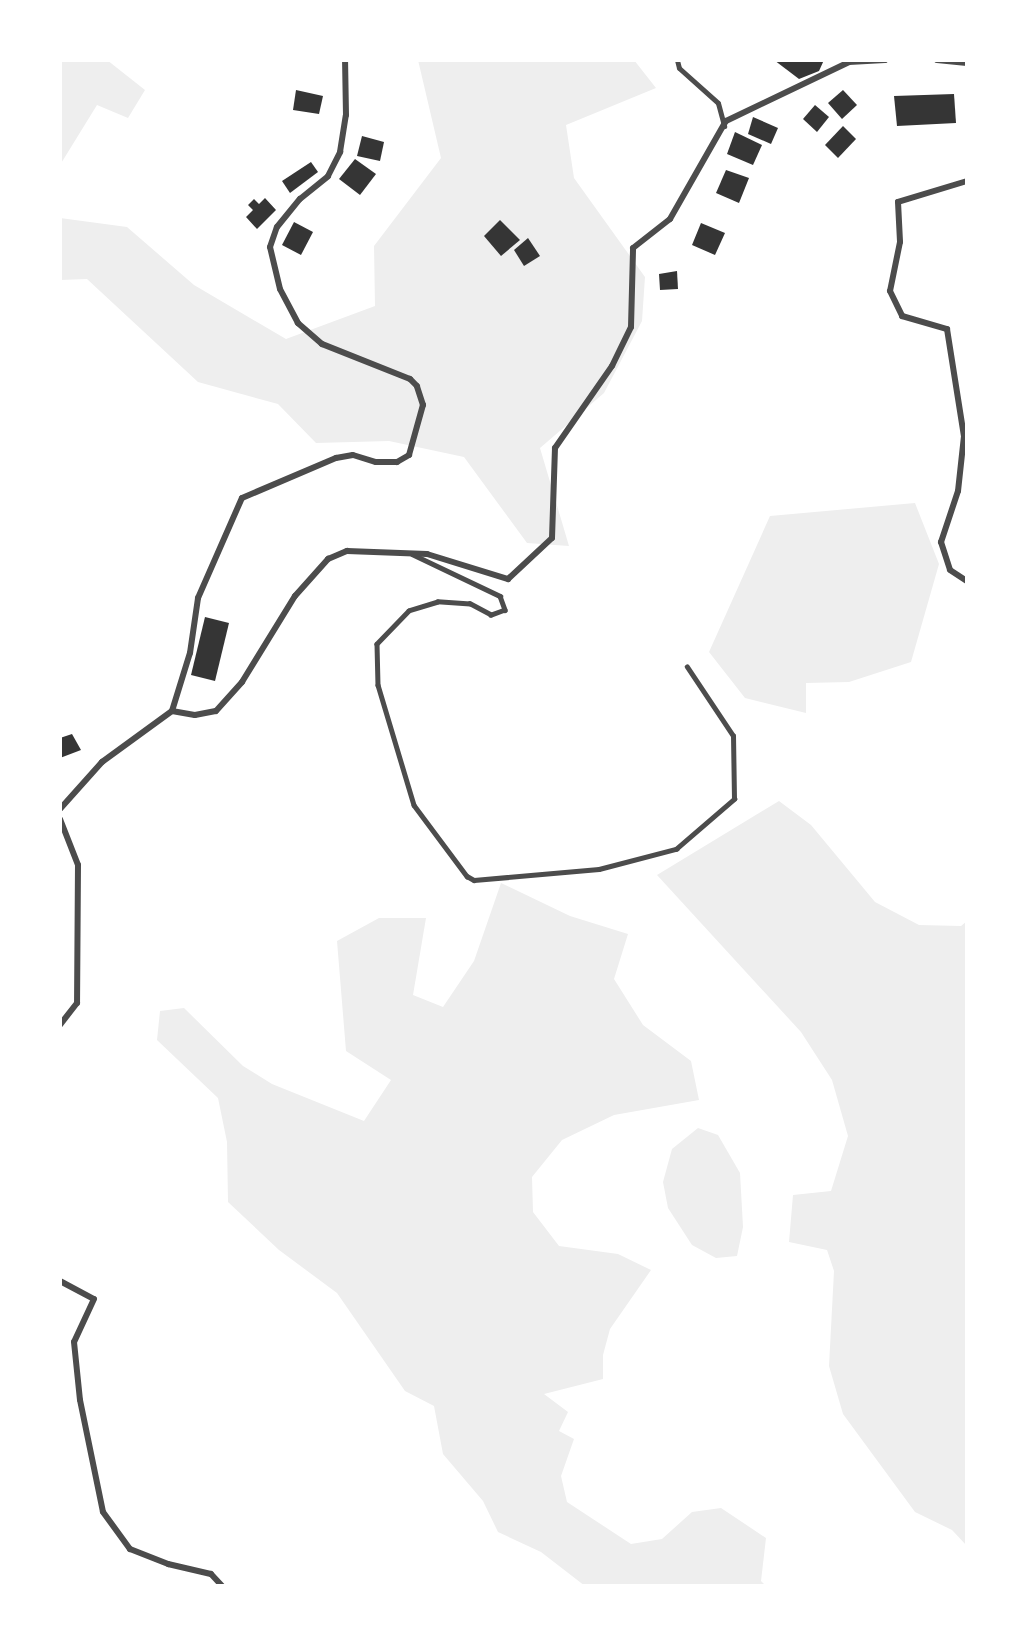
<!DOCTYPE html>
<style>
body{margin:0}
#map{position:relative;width:1027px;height:1646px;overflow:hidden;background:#fff;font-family:Barlow,sans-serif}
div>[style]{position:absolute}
.green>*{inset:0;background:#eee}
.building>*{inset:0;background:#353535}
.service>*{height:4.5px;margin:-2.25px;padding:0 2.25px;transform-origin:2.25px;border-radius:2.25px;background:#4c4c4c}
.pedestrian>*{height:5px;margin:-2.5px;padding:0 2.5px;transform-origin:2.5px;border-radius:2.5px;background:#4c4c4c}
.minor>*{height:6px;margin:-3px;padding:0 3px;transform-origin:3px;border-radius:3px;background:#4c4c4c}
span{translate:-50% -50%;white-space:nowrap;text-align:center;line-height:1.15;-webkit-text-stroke:4.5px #fff;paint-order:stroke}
.frame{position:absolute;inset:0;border:62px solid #fff;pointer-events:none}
</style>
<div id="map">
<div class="green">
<i style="clip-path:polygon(60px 60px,107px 60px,145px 90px,128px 118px,97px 105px,60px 165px)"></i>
<i style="clip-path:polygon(418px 60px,634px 60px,656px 88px,566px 125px,574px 178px,645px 277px,642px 321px,604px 393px,540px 448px,569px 546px,527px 543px,464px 457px,389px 441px,316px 443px,278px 404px,198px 382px,87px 279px,60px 280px,60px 218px,127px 227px,194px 285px,286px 339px,375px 306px,374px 246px,441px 158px)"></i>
<i style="clip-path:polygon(915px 503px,939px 564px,911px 662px,849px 682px,806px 683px,806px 713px,745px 698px,709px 652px,770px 516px)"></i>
<i style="clip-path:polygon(779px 801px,811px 825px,875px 902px,919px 925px,961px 926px,967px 921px,967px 1546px,952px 1530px,915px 1512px,843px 1414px,829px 1366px,834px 1271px,827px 1250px,789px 1242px,793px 1195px,831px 1191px,848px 1136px,832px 1080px,801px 1032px,657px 875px)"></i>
<i style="clip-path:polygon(501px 883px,570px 916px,628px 934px,614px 979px,643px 1025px,691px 1061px,699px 1100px,614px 1115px,562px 1140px,532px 1177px,533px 1212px,559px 1246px,618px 1254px,651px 1270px,610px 1329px,603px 1355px,603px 1379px,544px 1394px,568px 1412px,559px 1431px,574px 1439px,561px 1476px,567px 1502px,631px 1544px,662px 1539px,692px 1512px,721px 1508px,766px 1538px,761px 1581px,766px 1586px,585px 1586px,541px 1552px,498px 1532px,483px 1501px,443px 1454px,434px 1406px,405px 1391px,337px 1293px,279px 1250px,228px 1202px,227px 1142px,218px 1098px,157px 1040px,160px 1011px,184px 1008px,243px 1066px,272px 1084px,364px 1121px,391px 1080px,346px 1051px,337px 941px,379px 918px,426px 918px,413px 995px,443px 1007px,474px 961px)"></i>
<i style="clip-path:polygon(698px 1128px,718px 1135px,740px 1173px,743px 1227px,737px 1256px,716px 1258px,692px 1245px,668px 1208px,663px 1182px,672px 1149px)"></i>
</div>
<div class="building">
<i style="clip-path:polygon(774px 60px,824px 60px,819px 71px,799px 79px)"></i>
<i style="clip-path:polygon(296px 90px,323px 96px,319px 114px,293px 110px)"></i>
<i style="clip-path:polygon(843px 90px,857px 105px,842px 119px,828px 103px)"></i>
<i style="clip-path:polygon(954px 94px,956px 123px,897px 126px,894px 96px)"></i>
<i style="clip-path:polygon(815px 105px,829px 117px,817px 132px,803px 119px)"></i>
<i style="clip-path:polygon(753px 117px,778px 128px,771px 144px,748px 134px)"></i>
<i style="clip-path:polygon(843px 126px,856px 139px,838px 158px,825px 145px)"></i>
<i style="clip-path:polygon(735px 132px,762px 145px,753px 165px,727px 154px)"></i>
<i style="clip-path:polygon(362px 136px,384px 142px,380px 161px,357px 156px)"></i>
<i style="clip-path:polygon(355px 159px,376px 174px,360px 195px,339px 179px)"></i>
<i style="clip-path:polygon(311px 162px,318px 172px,290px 193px,282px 181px)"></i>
<i style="clip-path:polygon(726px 170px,749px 178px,739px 203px,716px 193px)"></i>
<i style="clip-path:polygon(265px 198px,276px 210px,257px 229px,246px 217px,253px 210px,248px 205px,254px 199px,259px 204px)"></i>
<i style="clip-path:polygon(500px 220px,520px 240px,501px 256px,484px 236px)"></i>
<i style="clip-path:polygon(294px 222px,313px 232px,301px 255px,282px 245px)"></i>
<i style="clip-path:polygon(701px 223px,725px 233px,715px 255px,692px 245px)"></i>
<i style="clip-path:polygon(528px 238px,540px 256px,524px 266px,514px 250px)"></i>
<i style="clip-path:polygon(677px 271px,678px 289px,660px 290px,659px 274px)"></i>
<i style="clip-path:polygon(205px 617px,229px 623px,215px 681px,191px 675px)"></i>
<i style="clip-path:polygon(72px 734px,81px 750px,60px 758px,60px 738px)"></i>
</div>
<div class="service">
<i style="left:412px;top:554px;width:98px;rotate:25.5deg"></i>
<i style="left:500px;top:596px;width:15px;rotate:70deg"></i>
<i style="left:505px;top:610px;width:15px;rotate:160deg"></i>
<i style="left:491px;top:615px;width:24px;rotate:-152deg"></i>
<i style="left:470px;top:604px;width:32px;rotate:-176deg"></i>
<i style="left:438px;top:602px;width:30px;rotate:163deg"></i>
<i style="left:409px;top:611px;width:46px;rotate:134.1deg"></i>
<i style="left:377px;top:644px;width:41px;rotate:88.6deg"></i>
<i style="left:378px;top:685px;width:125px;rotate:73.3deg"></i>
<i style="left:414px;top:805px;width:89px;rotate:53.3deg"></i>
<i style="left:467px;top:876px;width:8px;rotate:30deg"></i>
<i style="left:474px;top:880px;width:125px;rotate:-5deg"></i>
<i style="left:599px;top:869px;width:80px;rotate:-14.6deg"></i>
<i style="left:676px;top:849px;width:77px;rotate:-40.8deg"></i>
<i style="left:734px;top:799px;width:63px;rotate:-90.9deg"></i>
<i style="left:733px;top:736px;width:83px;rotate:-123.7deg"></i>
</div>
<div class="pedestrian">
<i style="left:677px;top:60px;width:8px;rotate:76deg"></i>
<i style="left:679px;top:68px;width:52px;rotate:41.9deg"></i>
<i style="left:718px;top:103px;width:24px;rotate:75deg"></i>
</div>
<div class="minor">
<i style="left:937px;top:60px;width:30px;rotate:6deg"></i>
<i style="left:967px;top:181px;width:72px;rotate:163.1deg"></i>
<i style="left:898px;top:202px;width:40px;rotate:87.1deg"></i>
<i style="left:900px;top:242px;width:50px;rotate:101.5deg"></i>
<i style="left:890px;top:291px;width:28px;rotate:64deg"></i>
<i style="left:902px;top:316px;width:47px;rotate:16.1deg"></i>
<i style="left:947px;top:329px;width:108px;rotate:81deg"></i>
<i style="left:964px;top:436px;width:55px;rotate:96.2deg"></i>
<i style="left:958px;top:491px;width:54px;rotate:108.4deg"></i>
<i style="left:941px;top:542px;width:29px;rotate:72deg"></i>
<i style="left:950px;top:570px;width:20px;rotate:33deg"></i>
<i style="left:172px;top:711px;width:23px;rotate:10deg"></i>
<i style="left:195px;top:715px;width:21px;rotate:-11deg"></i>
<i style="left:216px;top:711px;width:39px;rotate:-48deg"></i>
<i style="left:242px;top:682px;width:101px;rotate:-58.4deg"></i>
<i style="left:295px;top:596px;width:50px;rotate:-48.3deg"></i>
<i style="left:328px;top:559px;width:21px;rotate:-23deg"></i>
<i style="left:347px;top:551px;width:80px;rotate:2.1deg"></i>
<i style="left:427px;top:554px;width:85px;rotate:17.2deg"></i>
<i style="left:508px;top:579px;width:60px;rotate:-43deg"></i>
<i style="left:552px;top:538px;width:90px;rotate:-88.1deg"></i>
<i style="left:555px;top:448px;width:100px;rotate:-55.2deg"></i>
<i style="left:612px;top:366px;width:43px;rotate:-64deg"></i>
<i style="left:631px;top:327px;width:79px;rotate:-88.5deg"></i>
<i style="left:633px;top:248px;width:47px;rotate:-38.1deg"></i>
<i style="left:670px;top:219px;width:113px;rotate:-60.3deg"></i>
<i style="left:726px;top:121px;width:136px;rotate:-25.6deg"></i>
<i style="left:849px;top:62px;width:36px;rotate:-3deg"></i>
<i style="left:60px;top:809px;width:63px;rotate:-48.2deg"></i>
<i style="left:102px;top:762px;width:87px;rotate:-36.1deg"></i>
<i style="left:172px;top:711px;width:61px;rotate:-72.8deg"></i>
<i style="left:190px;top:653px;width:56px;rotate:-81.7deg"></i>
<i style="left:198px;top:598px;width:109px;rotate:-66.3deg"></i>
<i style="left:242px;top:498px;width:102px;rotate:-23.1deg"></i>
<i style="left:336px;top:458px;width:17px;rotate:-10deg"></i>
<i style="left:353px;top:455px;width:24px;rotate:17deg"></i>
<i style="left:376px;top:462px;width:21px"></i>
<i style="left:397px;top:462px;width:14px;rotate:-30deg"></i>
<i style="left:409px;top:455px;width:52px;rotate:-74.4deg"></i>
<i style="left:423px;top:405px;width:20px;rotate:-108deg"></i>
<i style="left:417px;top:386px;width:10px;rotate:-135deg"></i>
<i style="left:410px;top:379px;width:95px;rotate:-158.3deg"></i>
<i style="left:322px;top:344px;width:32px;rotate:-139deg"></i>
<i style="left:298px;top:323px;width:38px;rotate:-118deg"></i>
<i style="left:280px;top:289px;width:43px;rotate:-103.4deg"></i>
<i style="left:270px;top:247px;width:21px;rotate:-71deg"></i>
<i style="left:277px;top:227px;width:36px;rotate:-51deg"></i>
<i style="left:300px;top:199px;width:36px;rotate:-39deg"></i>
<i style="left:328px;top:176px;width:27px;rotate:-63deg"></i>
<i style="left:340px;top:152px;width:37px;rotate:-81deg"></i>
<i style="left:346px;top:115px;width:55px;rotate:-91deg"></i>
<i style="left:60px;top:819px;width:49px;rotate:68.6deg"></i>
<i style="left:78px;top:865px;width:138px;rotate:90.4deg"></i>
<i style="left:77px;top:1003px;width:28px;rotate:128deg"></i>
<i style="left:60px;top:1281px;width:38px;rotate:28deg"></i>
<i style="left:94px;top:1299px;width:47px;rotate:114.9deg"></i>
<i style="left:74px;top:1342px;width:58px;rotate:84.1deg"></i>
<i style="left:80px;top:1400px;width:114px;rotate:78.4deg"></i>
<i style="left:103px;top:1512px;width:46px;rotate:53.9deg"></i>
<i style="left:130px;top:1549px;width:41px;rotate:21.5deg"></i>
<i style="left:168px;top:1564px;width:44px;rotate:13.1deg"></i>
<i style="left:211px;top:1574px;width:16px;rotate:47deg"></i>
</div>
<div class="frame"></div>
</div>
